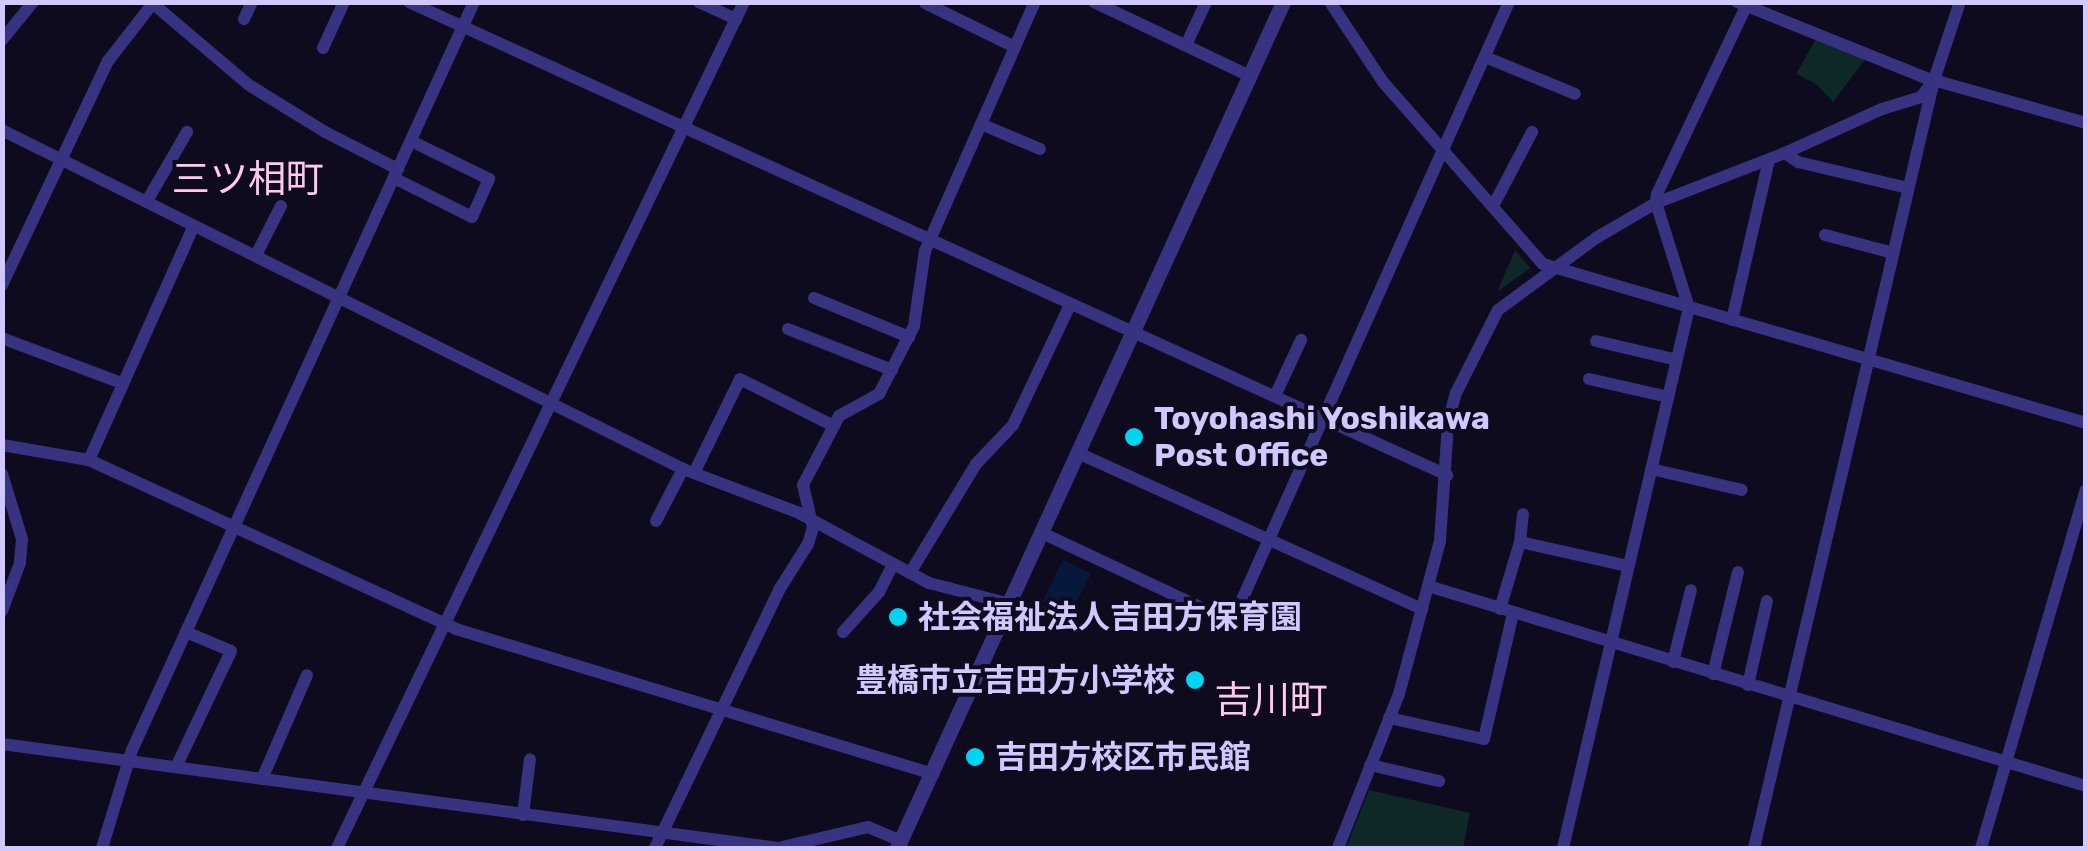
<!DOCTYPE html>
<meta charset="utf-8">
<style>
body{margin:0}
#map{position:relative;width:2088px;height:851px;overflow:hidden;background:#0f0b1e;font-family:Rubik,"Noto Sans JP",sans-serif}
div>[style]{position:absolute}
.green>*{inset:0;background:#0e2828}
.water>*{inset:0;background:#06183c}
.minor>*{height:12px;margin:-6px;padding:0 6px;transform-origin:6px;border-radius:6px;background:#383380}
.tertiary>*{height:15px;margin:-7.5px;padding:0 7.5px;transform-origin:7.5px;border-radius:7.5px;background:#383380}
.dots>*{width:28px;height:28px;translate:-50% -50%;box-sizing:border-box;border:5px solid #0f0b1e;border-radius:50%}
span{translate:-50% -50%;white-space:nowrap;text-align:center;line-height:1.15;-webkit-text-stroke:8px #0f0b1e;paint-order:stroke}
.poi-label{font-size:32px;color:#d0c8ff;font-weight:700}
.left{translate:0 -50%;text-align:left}
.right{translate:-100% -50%;text-align:right}
.quarter-label{font-size:38px;color:#ffcaea}
.frame{position:absolute;inset:0;border:5px solid #d0c8ff;pointer-events:none}
</style>
<div id="map">
<div class="green">
<i style="clip-path:polygon(1817px 37px,1866px 58px,1833px 102px,1816px 84px,1796px 74px)"></i>
<i style="clip-path:polygon(1515px 250px,1530px 268px,1497px 292px)"></i>
<i style="clip-path:polygon(1369px 790px,1470px 813px,1463px 848px,1346px 848px)"></i>
</div>
<div class="water">
<i style="clip-path:polygon(1063px 560px,1091px 574px,1064px 627px,1037px 613px)"></i>
</div>
<div class="minor">
<i style="left:151px;top:2px;width:128px;rotate:40.3deg"></i>
<i style="left:249px;top:85px;width:89px;rotate:31.7deg"></i>
<i style="left:325px;top:132px;width:82px;rotate:26.9deg"></i>
<i style="left:409px;top:2px;width:1141px;rotate:24.5deg"></i>
<i style="left:699px;top:2px;width:41px;rotate:24.7deg"></i>
<i style="left:1094px;top:2px;width:173px;rotate:25.4deg"></i>
<i style="left:1330px;top:2px;width:96px;rotate:56.5deg"></i>
<i style="left:1383px;top:82px;width:242px;rotate:48.7deg"></i>
<i style="left:1543px;top:264px;width:566px;rotate:16.32deg"></i>
<i style="left:1737px;top:2px;width:204px;rotate:21.9deg"></i>
<i style="left:1926px;top:78px;width:166px;rotate:15.7deg"></i>
<i style="left:925px;top:3px;width:100px;rotate:26.1deg"></i>
<i style="left:244px;top:19px;width:19px;rotate:-65deg"></i>
<i style="left:2px;top:40px;width:49px;rotate:-50.8deg"></i>
<i style="left:1187px;top:43px;width:45px;rotate:-65.1deg"></i>
<i style="left:323px;top:48px;width:51px;rotate:-65.5deg"></i>
<i style="left:1485px;top:57px;width:97px;rotate:22.3deg"></i>
<i style="left:981px;top:124px;width:64px;rotate:23deg"></i>
<i style="left:2px;top:130px;width:761px;rotate:26.46deg"></i>
<i style="left:683px;top:469px;width:122px;rotate:20.7deg"></i>
<i style="left:797px;top:512px;width:150px;rotate:28.3deg"></i>
<i style="left:929px;top:583px;width:84px;rotate:14.5deg"></i>
<i style="left:1785px;top:153px;width:16px;rotate:35deg"></i>
<i style="left:1798px;top:162px;width:113px;rotate:13.3deg"></i>
<i style="left:394px;top:178px;width:87px;rotate:26.6deg"></i>
<i style="left:472px;top:217px;width:42px;rotate:-65.9deg"></i>
<i style="left:489px;top:179px;width:87px;rotate:-154deg"></i>
<i style="left:147px;top:201px;width:80px;rotate:-59.9deg"></i>
<i style="left:1493px;top:206px;width:84px;rotate:-62.2deg"></i>
<i style="left:1825px;top:235px;width:70px;rotate:14.8deg"></i>
<i style="left:256px;top:255px;width:55px;rotate:-63deg"></i>
<i style="left:2px;top:285px;width:248px;rotate:-64.7deg"></i>
<i style="left:108px;top:61px;width:75px;rotate:-52.1deg"></i>
<i style="left:814px;top:298px;width:103px;rotate:22.3deg"></i>
<i style="left:1732px;top:320px;width:164px;rotate:-77deg"></i>
<i style="left:788px;top:329px;width:112px;rotate:21.5deg"></i>
<i style="left:2px;top:338px;width:128px;rotate:20.6deg"></i>
<i style="left:1596px;top:341px;width:83px;rotate:13.2deg"></i>
<i style="left:1589px;top:379px;width:81px;rotate:12.8deg"></i>
<i style="left:1275px;top:396px;width:62px;rotate:-65.1deg"></i>
<i style="left:2px;top:445px;width:88px;rotate:9.8deg"></i>
<i style="left:89px;top:460px;width:404px;rotate:24.7deg"></i>
<i style="left:456px;top:629px;width:499px;rotate:16.9deg"></i>
<i style="left:1078px;top:453px;width:378px;rotate:24.4deg"></i>
<i style="left:89px;top:460px;width:257px;rotate:-65.9deg"></i>
<i style="left:1651px;top:469px;width:93px;rotate:13deg"></i>
<i style="left:695px;top:471px;width:102px;rotate:-63.9deg"></i>
<i style="left:740px;top:379px;width:105px;rotate:26.6deg"></i>
<i style="left:2px;top:474px;width:68px;rotate:72.9deg"></i>
<i style="left:22px;top:539px;width:24px;rotate:95deg"></i>
<i style="left:20px;top:563px;width:51px;rotate:110.6deg"></i>
<i style="left:656px;top:521px;width:59px;rotate:-62.6deg"></i>
<i style="left:1042px;top:533px;width:210px;rotate:25.1deg"></i>
<i style="left:1232px;top:622px;width:679px;rotate:-65.93deg"></i>
<i style="left:1520px;top:542px;width:28px;rotate:-84deg"></i>
<i style="left:910px;top:573px;width:127px;rotate:-58.8deg"></i>
<i style="left:976px;top:464px;width:54px;rotate:-46.5deg"></i>
<i style="left:1013px;top:425px;width:133px;rotate:-64.6deg"></i>
<i style="left:1428px;top:586px;width:688px;rotate:16.91deg"></i>
<i style="left:1500px;top:609px;width:70px;rotate:-73.4deg"></i>
<i style="left:1520px;top:542px;width:111px;rotate:12.5deg"></i>
<i style="left:843px;top:632px;width:54px;rotate:-48deg"></i>
<i style="left:879px;top:592px;width:31px;rotate:-63deg"></i>
<i style="left:1673px;top:662px;width:74px;rotate:-76deg"></i>
<i style="left:1713px;top:674px;width:105px;rotate:-76.2deg"></i>
<i style="left:1748px;top:685px;width:86px;rotate:-77.3deg"></i>
<i style="left:1389px;top:718px;width:97px;rotate:12.5deg"></i>
<i style="left:1484px;top:739px;width:129px;rotate:-77deg"></i>
<i style="left:2px;top:744px;width:783px;rotate:7.63deg"></i>
<i style="left:778px;top:848px;width:92px;rotate:-13.1deg"></i>
<i style="left:868px;top:827px;width:36px;rotate:23deg"></i>
<i style="left:1370px;top:765px;width:71px;rotate:13.1deg"></i>
<i style="left:176px;top:767px;width:128px;rotate:-64.6deg"></i>
<i style="left:231px;top:651px;width:49px;rotate:-157.1deg"></i>
<i style="left:262px;top:779px;width:113px;rotate:-66.6deg"></i>
<i style="left:523px;top:815px;width:56px;rotate:-82.9deg"></i>
<i style="left:102px;top:848px;width:102px;rotate:-73deg"></i>
<i style="left:132px;top:750px;width:822px;rotate:-65.43deg"></i>
<i style="left:337px;top:848px;width:939px;rotate:-64.31deg"></i>
<i style="left:655px;top:848px;width:286px;rotate:-64.3deg"></i>
<i style="left:779px;top:590px;width:54px;rotate:-57.8deg"></i>
<i style="left:808px;top:544px;width:17px;rotate:-73deg"></i>
<i style="left:813px;top:528px;width:44px;rotate:-103.1deg"></i>
<i style="left:803px;top:485px;width:78px;rotate:-62.4deg"></i>
<i style="left:839px;top:416px;width:46px;rotate:-28.8deg"></i>
<i style="left:879px;top:394px;width:76px;rotate:-62.8deg"></i>
<i style="left:914px;top:326px;width:76px;rotate:-81.7deg"></i>
<i style="left:925px;top:251px;width:272px;rotate:-66.2deg"></i>
<i style="left:1338px;top:848px;width:166px;rotate:-68.4deg"></i>
<i style="left:1399px;top:694px;width:158px;rotate:-75deg"></i>
<i style="left:1440px;top:541px;width:117px;rotate:-86.1deg"></i>
<i style="left:1448px;top:424px;width:32px;rotate:-76deg"></i>
<i style="left:1456px;top:393px;width:93px;rotate:-63.2deg"></i>
<i style="left:1498px;top:310px;width:122px;rotate:-36.3deg"></i>
<i style="left:1596px;top:238px;width:69px;rotate:-30.3deg"></i>
<i style="left:1656px;top:203px;width:138px;rotate:-21.2deg"></i>
<i style="left:1785px;top:153px;width:107px;rotate:-24.4deg"></i>
<i style="left:1882px;top:109px;width:41px;rotate:-17.1deg"></i>
<i style="left:1921px;top:97px;width:21px;rotate:-53deg"></i>
<i style="left:1563px;top:848px;width:555px;rotate:-76.87deg"></i>
<i style="left:1689px;top:308px;width:110px;rotate:-107.4deg"></i>
<i style="left:1656px;top:203px;width:9px;rotate:-84deg"></i>
<i style="left:1657px;top:194px;width:212px;rotate:-64.6deg"></i>
<i style="left:1754px;top:848px;width:789px;rotate:-76.81deg"></i>
<i style="left:1934px;top:80px;width:82px;rotate:-71.6deg"></i>
<i style="left:1981px;top:848px;width:373px;rotate:-73.7deg"></i>
</div>
<div class="tertiary">
<i style="left:897px;top:848px;width:930px;rotate:-65.47deg"></i>
</div>
<div class="dots">
<i style="left:1134px;top:437px;background:#00d4f3"></i>
<i style="left:898px;top:617px;background:#00d4f3"></i>
<i style="left:1195px;top:680px;background:#00d4f3"></i>
<i style="left:975px;top:757px;background:#00d4f3"></i>
</div>
<div class="poi-label">
<span class="left" style="left:1154px;top:437px">Toyohashi Yoshikawa<br>Post Office</span>
<span class="left" style="left:918px;top:617px">社会福祉法人吉田方保育園</span>
<span class="right" style="left:1175px;top:680px">豊橋市立吉田方小学校</span>
<span class="left" style="left:995px;top:757px">吉田方校区市民館</span>
</div>
<div class="quarter-label">
<span style="left:248px;top:180px">三ツ相町</span>
<span style="left:1271px;top:701px">吉川町</span>
</div>
<div class="frame"></div>
</div>
